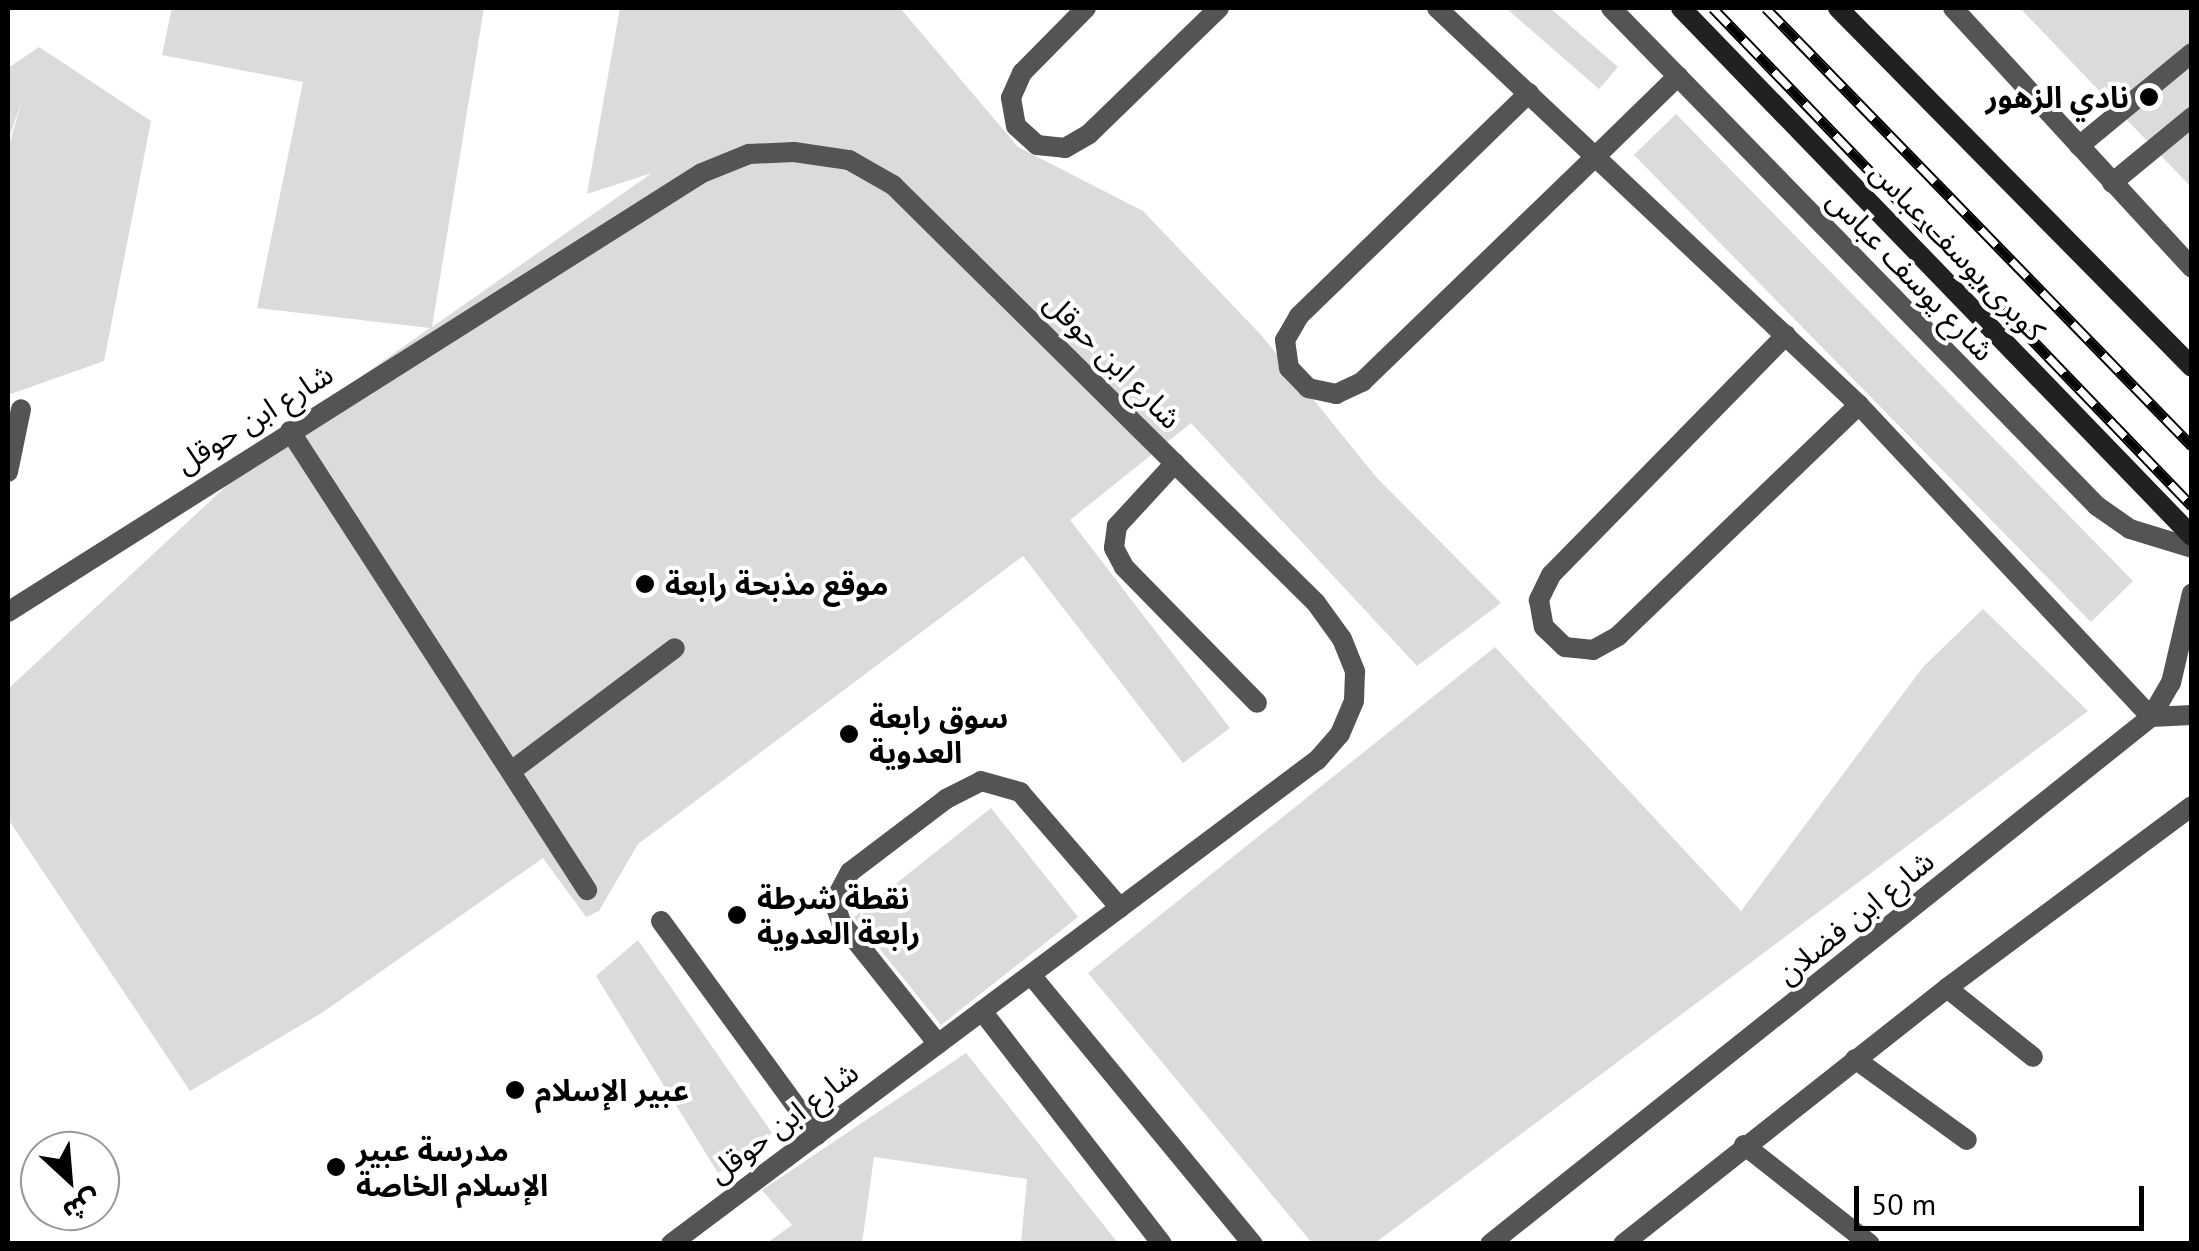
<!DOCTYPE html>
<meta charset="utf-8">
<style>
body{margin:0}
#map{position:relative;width:2199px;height:1251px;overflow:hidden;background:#fff;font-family:"PT Sans","Noto Sans Arabic",sans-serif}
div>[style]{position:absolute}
.green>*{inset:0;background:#dbdbdb}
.service>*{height:20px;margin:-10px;padding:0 10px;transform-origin:10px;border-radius:10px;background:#545454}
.minor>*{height:20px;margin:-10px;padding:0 10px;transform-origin:10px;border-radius:10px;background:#545454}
.tertiary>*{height:20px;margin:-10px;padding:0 10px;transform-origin:10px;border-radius:10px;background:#545454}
.secondary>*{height:20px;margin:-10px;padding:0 10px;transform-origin:10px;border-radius:10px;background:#212121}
.rail>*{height:11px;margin-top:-5.5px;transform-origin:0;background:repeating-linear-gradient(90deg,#fff 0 22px,#000 0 44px);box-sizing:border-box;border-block:2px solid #000}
.dots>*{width:28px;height:28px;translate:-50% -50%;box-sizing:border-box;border:5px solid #fff;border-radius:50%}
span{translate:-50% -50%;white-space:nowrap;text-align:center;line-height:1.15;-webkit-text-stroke:8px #fff;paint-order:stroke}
.poi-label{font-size:30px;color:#000;font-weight:700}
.right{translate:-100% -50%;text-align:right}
.left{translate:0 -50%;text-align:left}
.street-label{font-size:30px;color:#000}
.frame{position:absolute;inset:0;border:10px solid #000;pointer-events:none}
.north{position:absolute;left:20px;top:1131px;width:100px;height:100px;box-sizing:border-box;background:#fff;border:2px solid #999;border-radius:50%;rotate:154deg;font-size:28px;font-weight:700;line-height:40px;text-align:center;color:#000}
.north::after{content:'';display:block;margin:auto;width:35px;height:45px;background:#000;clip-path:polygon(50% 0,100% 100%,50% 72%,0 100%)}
.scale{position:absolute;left:1854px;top:1186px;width:290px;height:45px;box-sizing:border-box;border:5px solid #000;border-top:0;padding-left:12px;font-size:30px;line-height:35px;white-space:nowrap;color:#000;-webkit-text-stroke:8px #fff;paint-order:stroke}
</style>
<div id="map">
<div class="green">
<i style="clip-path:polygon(172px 8px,484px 8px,432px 327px,652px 173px,587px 194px,620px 8px,900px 8px,1018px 147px,1143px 211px,1261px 335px,1377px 478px,1501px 603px,1417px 666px,1191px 423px,1070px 520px,1230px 728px,1183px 763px,1023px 556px,638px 844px,599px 911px,586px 917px,543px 858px,323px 1012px,190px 1091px,8px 819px,8px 689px,292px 425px,430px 328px,257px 308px,303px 82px,162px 55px)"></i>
<i style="clip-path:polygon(1506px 8px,1550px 8px,1618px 67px,1599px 89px)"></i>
<i style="clip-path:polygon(2020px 8px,2191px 8px,2191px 187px)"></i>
<i style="clip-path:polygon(39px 47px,151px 121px,104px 361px,8px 395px,8px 148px,22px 101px,8px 140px,8px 68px)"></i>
<i style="clip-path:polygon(1676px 114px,2133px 581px,2091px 622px,1634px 155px)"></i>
<i style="clip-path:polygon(1983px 609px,2088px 711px,1375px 1243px,1312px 1243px,1088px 973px,1495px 647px,1741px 911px,1923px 667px)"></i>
<i style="clip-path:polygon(991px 808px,1078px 917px,941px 1025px,854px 917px)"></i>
<i style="clip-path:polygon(638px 940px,772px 1133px,718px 1173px,596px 976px)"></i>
<i style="clip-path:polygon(966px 1053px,1118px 1243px,1021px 1243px,1027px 1179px,874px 1157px,862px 1243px,767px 1243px,792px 1225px,762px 1190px)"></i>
</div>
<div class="service">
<i style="left:1086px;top:8px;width:91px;rotate:134.6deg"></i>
<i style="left:1022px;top:73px;width:27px;rotate:114deg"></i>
<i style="left:1011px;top:98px;width:28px;rotate:80deg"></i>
<i style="left:1016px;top:126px;width:28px;rotate:42deg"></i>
<i style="left:1037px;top:145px;width:28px;rotate:6deg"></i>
<i style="left:1065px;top:148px;width:28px;rotate:-30deg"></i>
<i style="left:1089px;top:134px;width:181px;rotate:-44.1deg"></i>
<i style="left:1529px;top:93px;width:320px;rotate:135.9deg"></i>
<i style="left:1299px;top:316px;width:28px;rotate:120deg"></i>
<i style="left:1285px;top:340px;width:28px;rotate:82deg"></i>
<i style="left:1289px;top:368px;width:28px;rotate:46deg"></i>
<i style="left:1308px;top:388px;width:29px;rotate:12deg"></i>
<i style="left:1336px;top:394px;width:29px;rotate:-25deg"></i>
<i style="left:1362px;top:382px;width:324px;rotate:-44deg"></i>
<i style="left:2079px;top:146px;width:146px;rotate:-39.5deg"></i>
<i style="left:2112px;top:183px;width:104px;rotate:-39.5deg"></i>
<i style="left:1786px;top:335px;width:336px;rotate:134.4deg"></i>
<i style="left:1551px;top:575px;width:28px;rotate:116deg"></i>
<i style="left:1539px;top:600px;width:27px;rotate:80deg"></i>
<i style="left:1544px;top:627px;width:29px;rotate:44deg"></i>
<i style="left:1565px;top:647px;width:28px;rotate:6deg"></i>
<i style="left:1593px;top:650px;width:29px;rotate:-29deg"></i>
<i style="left:1618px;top:636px;width:334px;rotate:-43.8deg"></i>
<i style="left:1175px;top:463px;width:86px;rotate:132.6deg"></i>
<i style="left:1117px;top:526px;width:22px;rotate:98deg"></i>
<i style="left:1114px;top:548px;width:21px;rotate:62deg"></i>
<i style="left:1124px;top:567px;width:190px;rotate:45.6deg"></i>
<i style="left:8px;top:472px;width:64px;rotate:-78.3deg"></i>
<i style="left:514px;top:769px;width:201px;rotate:-36.9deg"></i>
<i style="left:661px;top:921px;width:265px;rotate:53.9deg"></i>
<i style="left:1947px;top:988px;width:110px;rotate:38.7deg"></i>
<i style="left:938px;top:1044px;width:156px;rotate:-128.5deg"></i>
<i style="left:841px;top:922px;width:21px;rotate:-109deg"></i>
<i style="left:834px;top:902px;width:34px;rotate:-62deg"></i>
<i style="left:850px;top:872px;width:121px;rotate:-37.2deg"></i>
<i style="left:946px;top:799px;width:39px;rotate:-27deg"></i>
<i style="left:981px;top:781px;width:41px;rotate:15.8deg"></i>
<i style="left:1020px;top:792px;width:153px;rotate:49.2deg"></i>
<i style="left:1855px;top:1059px;width:138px;rotate:35.9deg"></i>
<i style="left:1744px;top:1145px;width:160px;rotate:38.2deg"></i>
</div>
<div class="minor">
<i style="left:1437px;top:8px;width:579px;rotate:43.25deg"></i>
<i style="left:1859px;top:405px;width:427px;rotate:46.9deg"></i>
<i style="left:290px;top:431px;width:547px;rotate:57.09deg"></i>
<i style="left:8px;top:612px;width:821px;rotate:-32.32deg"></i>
<i style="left:702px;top:173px;width:51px;rotate:-22deg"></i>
<i style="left:749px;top:154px;width:45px;rotate:-2.5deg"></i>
<i style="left:794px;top:152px;width:56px;rotate:8.3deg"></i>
<i style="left:849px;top:160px;width:51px;rotate:29.6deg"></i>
<i style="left:893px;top:185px;width:595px;rotate:44.66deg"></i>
<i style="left:1316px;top:603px;width:44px;rotate:54.2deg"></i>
<i style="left:1342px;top:639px;width:35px;rotate:68deg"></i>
<i style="left:1355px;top:672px;width:29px;rotate:92deg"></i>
<i style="left:1354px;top:701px;width:36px;rotate:113deg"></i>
<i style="left:1340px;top:734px;width:35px;rotate:131deg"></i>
<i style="left:1317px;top:760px;width:807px;rotate:143.16deg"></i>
<i style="left:1031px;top:975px;width:349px;rotate:50.5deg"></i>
<i style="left:982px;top:1011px;width:294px;rotate:52.3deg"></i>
</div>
<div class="tertiary">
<i style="left:1611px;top:8px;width:696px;rotate:45.7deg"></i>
<i style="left:2097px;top:506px;width:40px;rotate:34.9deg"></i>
<i style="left:2130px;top:529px;width:65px;rotate:17deg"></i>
<i style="left:1953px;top:8px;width:353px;rotate:47.4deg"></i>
<i style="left:1595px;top:157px;width:116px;rotate:-44.3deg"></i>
<i style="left:2151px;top:717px;width:41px;rotate:-2.8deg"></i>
<i style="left:1490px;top:1244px;width:845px;rotate:-38.56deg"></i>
<i style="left:2151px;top:717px;width:39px;rotate:-60deg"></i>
<i style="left:2171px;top:683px;width:92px;rotate:-76.9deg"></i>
<i style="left:1623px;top:1244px;width:413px;rotate:-38.3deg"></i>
<i style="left:1947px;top:988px;width:305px;rotate:-36.6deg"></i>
</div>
<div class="secondary">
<i style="left:1681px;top:8px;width:735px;rotate:45.94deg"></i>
<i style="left:1838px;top:8px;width:504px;rotate:45.4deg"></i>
</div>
<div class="rail">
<i style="left:1713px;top:8px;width:691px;rotate:46.11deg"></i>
<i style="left:1766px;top:8px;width:611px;rotate:45.8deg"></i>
</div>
<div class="dots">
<i style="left:2149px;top:97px;background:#000"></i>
<i style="left:645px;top:584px;background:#000"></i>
<i style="left:849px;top:734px;background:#000"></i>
<i style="left:737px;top:915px;background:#000"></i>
<i style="left:515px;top:1090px;background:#000"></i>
<i style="left:336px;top:1167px;background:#000"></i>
</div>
<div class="poi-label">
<span class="right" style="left:2129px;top:97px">نادي الزهور</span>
<span class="left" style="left:665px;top:584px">موقع مذبحة رابعة</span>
<span class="left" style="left:869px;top:734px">سوق رابعة<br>العدوية</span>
<span class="left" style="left:757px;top:915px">نقطة شرطة<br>رابعة العدوية</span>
<span class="left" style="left:535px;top:1090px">عبير الإسلام</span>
<span class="left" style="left:356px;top:1167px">مدرسة عبير<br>الإسلام الخاصة</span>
</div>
<div class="street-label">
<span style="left:1958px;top:251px;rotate:46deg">كوبرى يوسف عباس</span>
<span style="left:1911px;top:275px;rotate:46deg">شارع يوسف عباس</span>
<span style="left:1113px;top:360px;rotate:45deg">شارع ابن حوقل</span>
<span style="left:254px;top:418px;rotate:-32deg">شارع ابن حوقل</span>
<span style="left:1855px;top:917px;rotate:-39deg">شارع ابن فضلان</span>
<span style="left:783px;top:1122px;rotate:-37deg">شارع ابن حوقل</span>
</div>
<div class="frame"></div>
<div class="north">ش</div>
<div class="scale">50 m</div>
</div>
